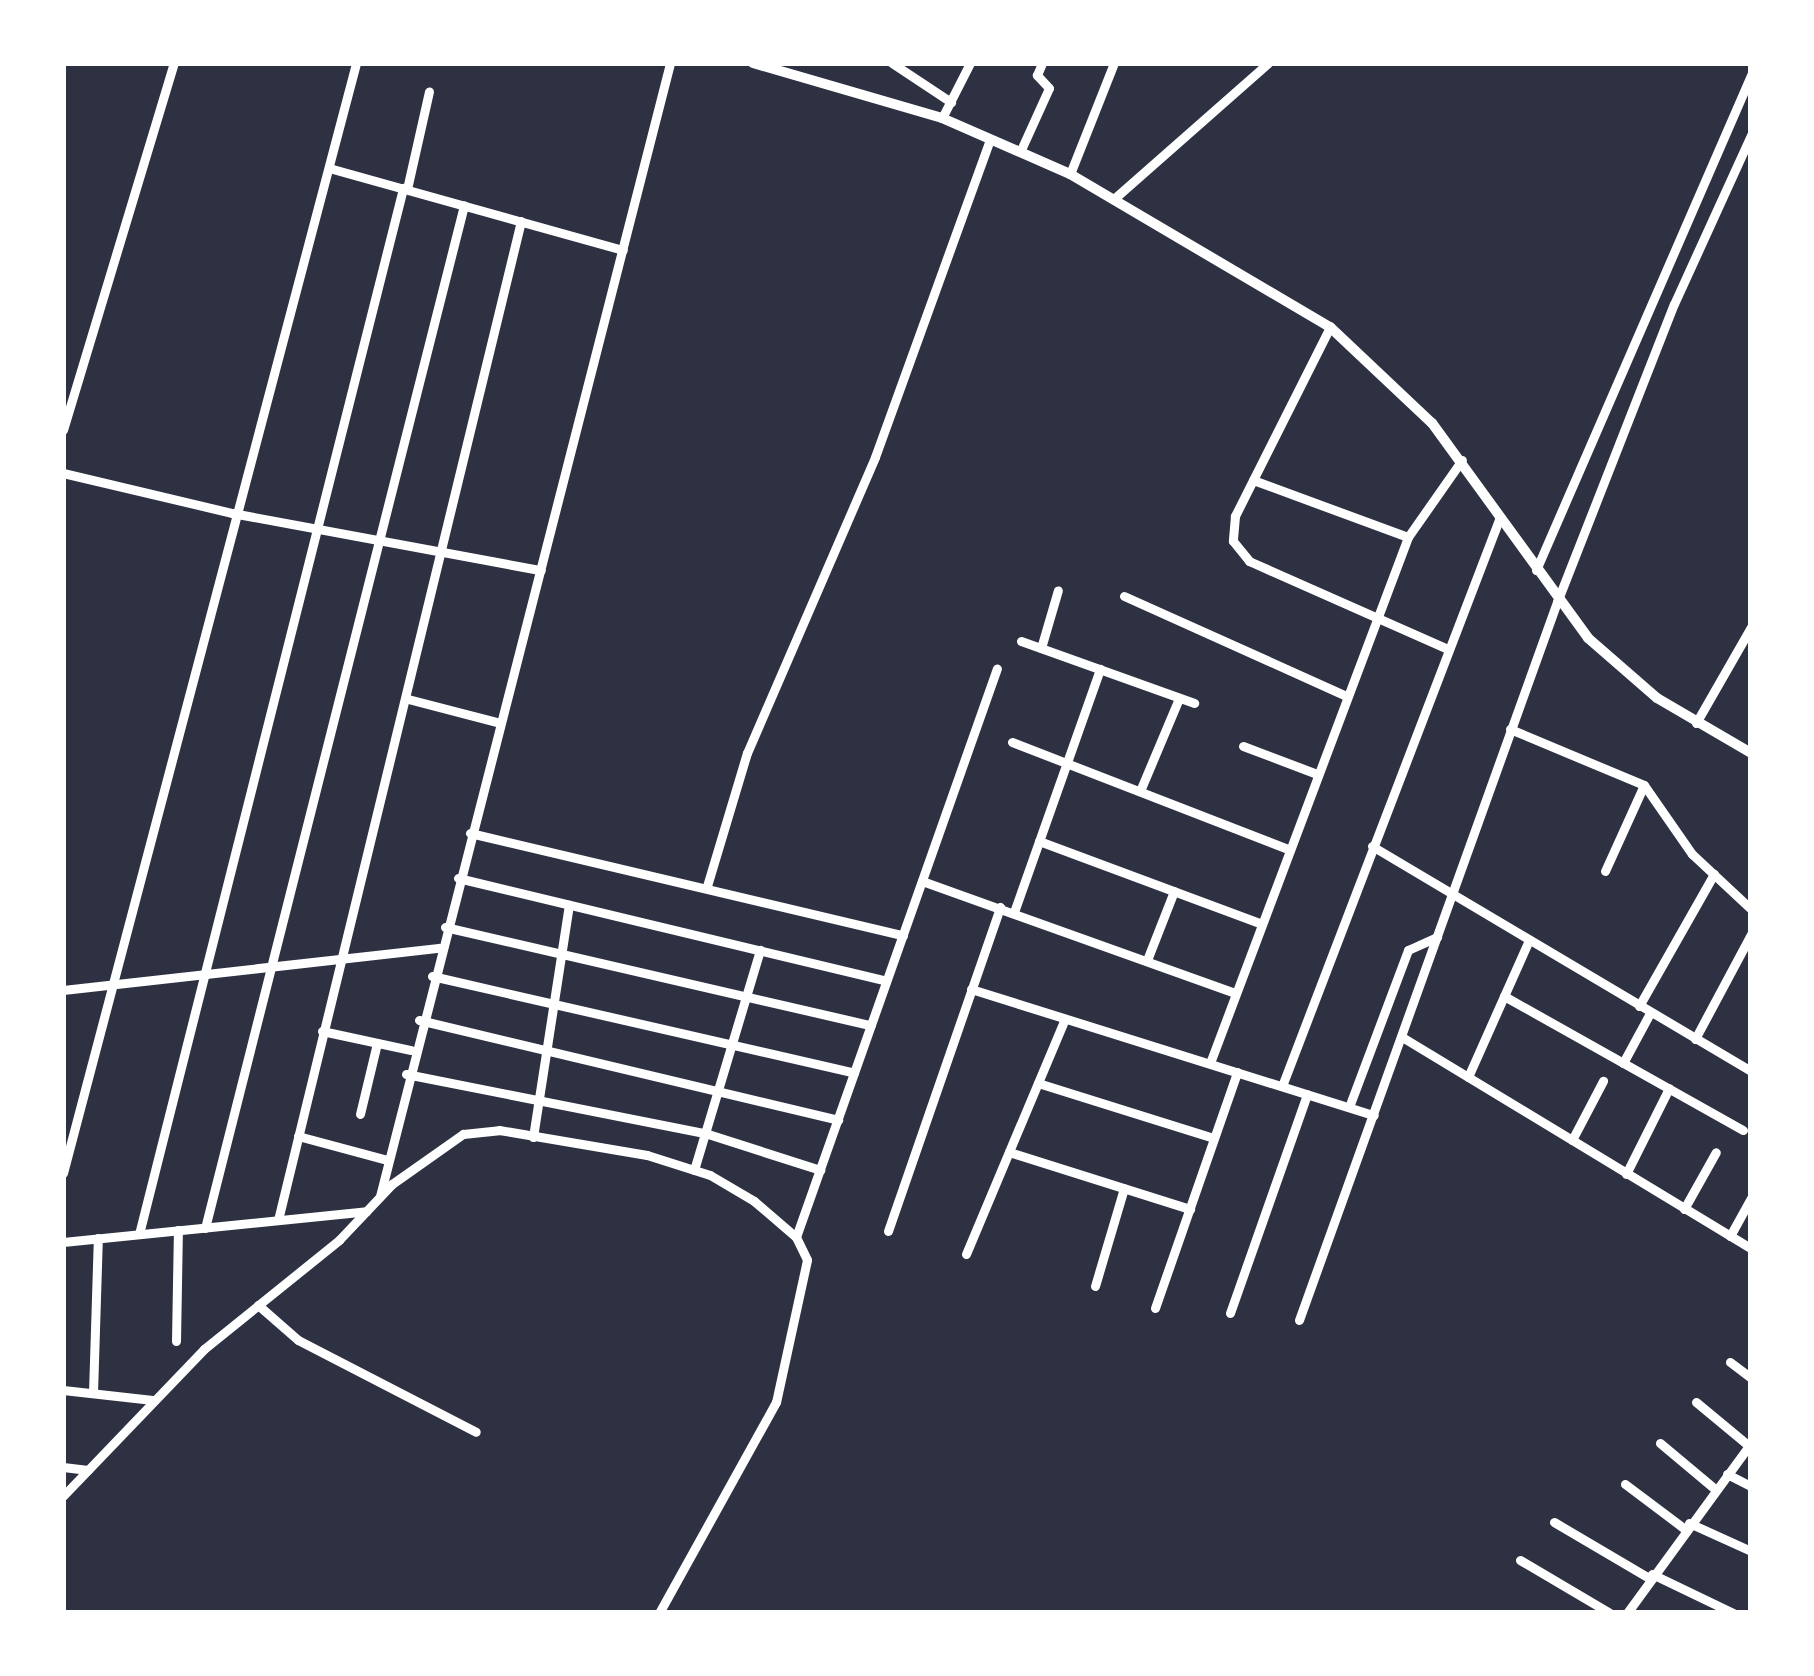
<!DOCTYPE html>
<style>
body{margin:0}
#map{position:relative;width:1814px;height:1676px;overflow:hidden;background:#2d3142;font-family:"Open Sans",sans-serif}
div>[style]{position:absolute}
.minor>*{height:9px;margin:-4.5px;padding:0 4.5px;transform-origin:4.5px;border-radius:4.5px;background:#fff}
.tertiary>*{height:10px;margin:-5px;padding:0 5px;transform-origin:5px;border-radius:5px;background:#fff}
span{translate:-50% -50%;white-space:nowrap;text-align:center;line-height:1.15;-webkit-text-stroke:9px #fff;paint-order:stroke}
.frame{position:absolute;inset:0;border:66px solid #fff;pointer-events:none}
</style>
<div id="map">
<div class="minor">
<i style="left:892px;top:63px;width:71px;rotate:33.5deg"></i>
<i style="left:942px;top:118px;width:62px;rotate:-63deg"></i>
<i style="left:1020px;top:152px;width:70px;rotate:-65.6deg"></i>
<i style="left:1049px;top:88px;width:18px;rotate:-133deg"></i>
<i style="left:1037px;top:75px;width:13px;rotate:-67deg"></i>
<i style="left:329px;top:168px;width:305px;rotate:15.6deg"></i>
<i style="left:1070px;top:174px;width:119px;rotate:-68.4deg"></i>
<i style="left:407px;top:189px;width:100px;rotate:-77.3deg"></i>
<i style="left:1116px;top:197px;width:203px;rotate:-41.4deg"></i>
<i style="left:1330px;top:327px;width:212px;rotate:116.7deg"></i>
<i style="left:1235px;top:516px;width:25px;rotate:95deg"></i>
<i style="left:1233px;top:541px;width:26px;rotate:51deg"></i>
<i style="left:1249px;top:561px;width:214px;rotate:23.9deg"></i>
<i style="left:63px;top:430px;width:383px;rotate:-73.2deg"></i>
<i style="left:63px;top:473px;width:174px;rotate:13.3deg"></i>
<i style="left:232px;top:513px;width:314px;rotate:10.5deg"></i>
<i style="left:1253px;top:480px;width:165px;rotate:20.2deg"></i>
<i style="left:1536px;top:570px;width:540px;rotate:-66.52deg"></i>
<i style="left:1124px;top:596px;width:244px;rotate:24.2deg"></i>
<i style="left:1021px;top:641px;width:184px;rotate:19.7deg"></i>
<i style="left:1041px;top:648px;width:60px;rotate:-73.7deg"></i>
<i style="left:408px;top:699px;width:95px;rotate:14.6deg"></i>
<i style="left:1696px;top:723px;width:111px;rotate:-60.2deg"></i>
<i style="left:1510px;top:729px;width:145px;rotate:22.7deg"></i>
<i style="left:1644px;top:785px;width:84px;rotate:55.2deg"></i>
<i style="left:1692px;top:854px;width:81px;rotate:43deg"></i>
<i style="left:1012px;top:742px;width:298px;rotate:21.2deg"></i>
<i style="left:1243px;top:746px;width:79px;rotate:20.7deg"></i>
<i style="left:1140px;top:791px;width:101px;rotate:-67.2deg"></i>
<i style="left:470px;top:833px;width:445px;rotate:13.3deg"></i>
<i style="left:1039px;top:841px;width:238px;rotate:20.4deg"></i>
<i style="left:1372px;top:846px;width:441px;rotate:30.7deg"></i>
<i style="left:1605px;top:871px;width:94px;rotate:-65.6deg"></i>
<i style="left:458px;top:878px;width:440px;rotate:13.5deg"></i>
<i style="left:922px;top:881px;width:331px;rotate:19.7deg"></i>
<i style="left:707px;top:886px;width:139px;rotate:-73.3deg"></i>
<i style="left:747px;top:753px;width:322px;rotate:-66.6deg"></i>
<i style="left:875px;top:457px;width:338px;rotate:-70.1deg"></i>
<i style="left:1014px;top:912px;width:258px;rotate:-70.5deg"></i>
<i style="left:445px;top:927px;width:437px;rotate:13deg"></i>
<i style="left:1147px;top:960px;width:74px;rotate:-68.6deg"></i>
<i style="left:432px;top:976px;width:433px;rotate:12.9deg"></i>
<i style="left:971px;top:989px;width:422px;rotate:17.4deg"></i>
<i style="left:63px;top:990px;width:378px;rotate:-6.4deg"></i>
<i style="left:1504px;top:996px;width:274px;rotate:29.3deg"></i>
<i style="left:1639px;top:1006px;width:152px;rotate:-60.4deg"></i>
<i style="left:419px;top:1020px;width:431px;rotate:13.4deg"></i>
<i style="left:322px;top:1031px;width:91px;rotate:12.1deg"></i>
<i style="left:1402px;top:1037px;width:408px;rotate:31.2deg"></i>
<i style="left:1695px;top:1039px;width:119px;rotate:-61.9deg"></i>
<i style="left:1210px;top:1063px;width:562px;rotate:-69.37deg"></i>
<i style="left:1408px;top:537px;width:94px;rotate:-55deg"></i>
<i style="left:1623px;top:1063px;width:57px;rotate:-61.6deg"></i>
<i style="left:406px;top:1074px;width:308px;rotate:11.2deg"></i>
<i style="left:708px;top:1134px;width:118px;rotate:17.8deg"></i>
<i style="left:1468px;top:1077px;width:150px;rotate:-66deg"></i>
<i style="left:1038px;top:1083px;width:184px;rotate:17.4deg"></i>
<i style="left:1282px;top:1086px;width:609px;rotate:-69.04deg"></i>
<i style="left:1349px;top:1107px;width:168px;rotate:-69.4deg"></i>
<i style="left:1408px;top:950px;width:32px;rotate:-24deg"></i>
<i style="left:360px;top:1114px;width:73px;rotate:-76.5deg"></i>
<i style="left:298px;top:1136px;width:92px;rotate:15.1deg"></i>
<i style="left:533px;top:1137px;width:235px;rotate:-81.2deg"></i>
<i style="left:1572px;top:1140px;width:67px;rotate:-62.3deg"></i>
<i style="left:1009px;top:1152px;width:190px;rotate:17.5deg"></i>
<i style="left:694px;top:1170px;width:230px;rotate:-73.3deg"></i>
<i style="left:63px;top:1173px;width:1148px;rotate:-75.21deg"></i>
<i style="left:1626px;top:1174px;width:96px;rotate:-63.4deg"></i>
<i style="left:380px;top:1196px;width:1170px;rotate:-75.64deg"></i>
<i style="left:1684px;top:1209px;width:65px;rotate:-60.7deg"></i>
<i style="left:278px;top:1220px;width:1028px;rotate:-76.33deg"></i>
<i style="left:205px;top:1228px;width:1055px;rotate:-75.79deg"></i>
<i style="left:888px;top:1231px;width:343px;rotate:-70.9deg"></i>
<i style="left:139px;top:1234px;width:1079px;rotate:-75.83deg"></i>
<i style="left:1730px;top:1236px;width:43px;rotate:-61.1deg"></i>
<i style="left:796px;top:1237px;width:603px;rotate:-70.54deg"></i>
<i style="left:63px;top:1242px;width:305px;rotate:-5.8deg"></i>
<i style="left:966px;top:1254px;width:255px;rotate:-67.2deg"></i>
<i style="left:1095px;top:1286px;width:102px;rotate:-73.5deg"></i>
<i style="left:258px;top:1305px;width:53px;rotate:41.2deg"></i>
<i style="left:298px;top:1340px;width:200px;rotate:27.3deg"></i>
<i style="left:1155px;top:1308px;width:250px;rotate:-70.8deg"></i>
<i style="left:1230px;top:1313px;width:232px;rotate:-70.6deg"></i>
<i style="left:1299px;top:1320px;width:763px;rotate:-70.24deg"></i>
<i style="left:1557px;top:602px;width:320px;rotate:-68.6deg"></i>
<i style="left:1674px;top:304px;width:186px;rotate:-65.5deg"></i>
<i style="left:176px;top:1341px;width:111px;rotate:-89deg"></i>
<i style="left:1730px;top:1362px;width:26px;rotate:37deg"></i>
<i style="left:63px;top:1390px;width:90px;rotate:6.4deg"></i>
<i style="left:93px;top:1393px;width:155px;rotate:-88.2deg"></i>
<i style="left:1696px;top:1402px;width:69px;rotate:39.7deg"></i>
<i style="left:1660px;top:1443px;width:72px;rotate:39.9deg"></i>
<i style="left:63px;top:1467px;width:25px;rotate:7deg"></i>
<i style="left:1727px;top:1474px;width:27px;rotate:27deg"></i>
<i style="left:1625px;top:1484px;width:75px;rotate:36.9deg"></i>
<i style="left:63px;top:1496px;width:204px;rotate:-46.2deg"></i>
<i style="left:204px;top:1349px;width:174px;rotate:-38.9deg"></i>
<i style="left:339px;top:1240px;width:77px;rotate:-46.6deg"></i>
<i style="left:392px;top:1184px;width:87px;rotate:-35.2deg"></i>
<i style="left:463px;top:1134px;width:36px;rotate:-6deg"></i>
<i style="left:499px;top:1130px;width:150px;rotate:9.6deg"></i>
<i style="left:647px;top:1155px;width:66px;rotate:17.6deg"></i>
<i style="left:710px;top:1175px;width:51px;rotate:30.6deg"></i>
<i style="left:754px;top:1201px;width:55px;rotate:40.6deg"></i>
<i style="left:796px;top:1237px;width:25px;rotate:64deg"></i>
<i style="left:807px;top:1260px;width:145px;rotate:102.3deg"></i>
<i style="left:776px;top:1402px;width:241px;rotate:119deg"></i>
<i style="left:1554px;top:1522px;width:110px;rotate:30.5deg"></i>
<i style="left:1689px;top:1523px;width:68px;rotate:24.3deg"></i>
<i style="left:1520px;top:1560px;width:104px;rotate:30.5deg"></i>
<i style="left:1652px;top:1574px;width:90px;rotate:25.7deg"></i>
<i style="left:1627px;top:1613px;width:210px;rotate:-53.9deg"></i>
</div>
<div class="tertiary">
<i style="left:753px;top:63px;width:197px;rotate:16.2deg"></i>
<i style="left:942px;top:118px;width:140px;rotate:23.6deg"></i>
<i style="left:1070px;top:174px;width:302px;rotate:30.5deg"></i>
<i style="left:1330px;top:327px;width:140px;rotate:43.3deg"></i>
<i style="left:1432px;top:423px;width:266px;rotate:54deg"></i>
<i style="left:1588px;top:638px;width:91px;rotate:41deg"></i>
<i style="left:1657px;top:698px;width:109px;rotate:30.3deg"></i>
</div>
<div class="frame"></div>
</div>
